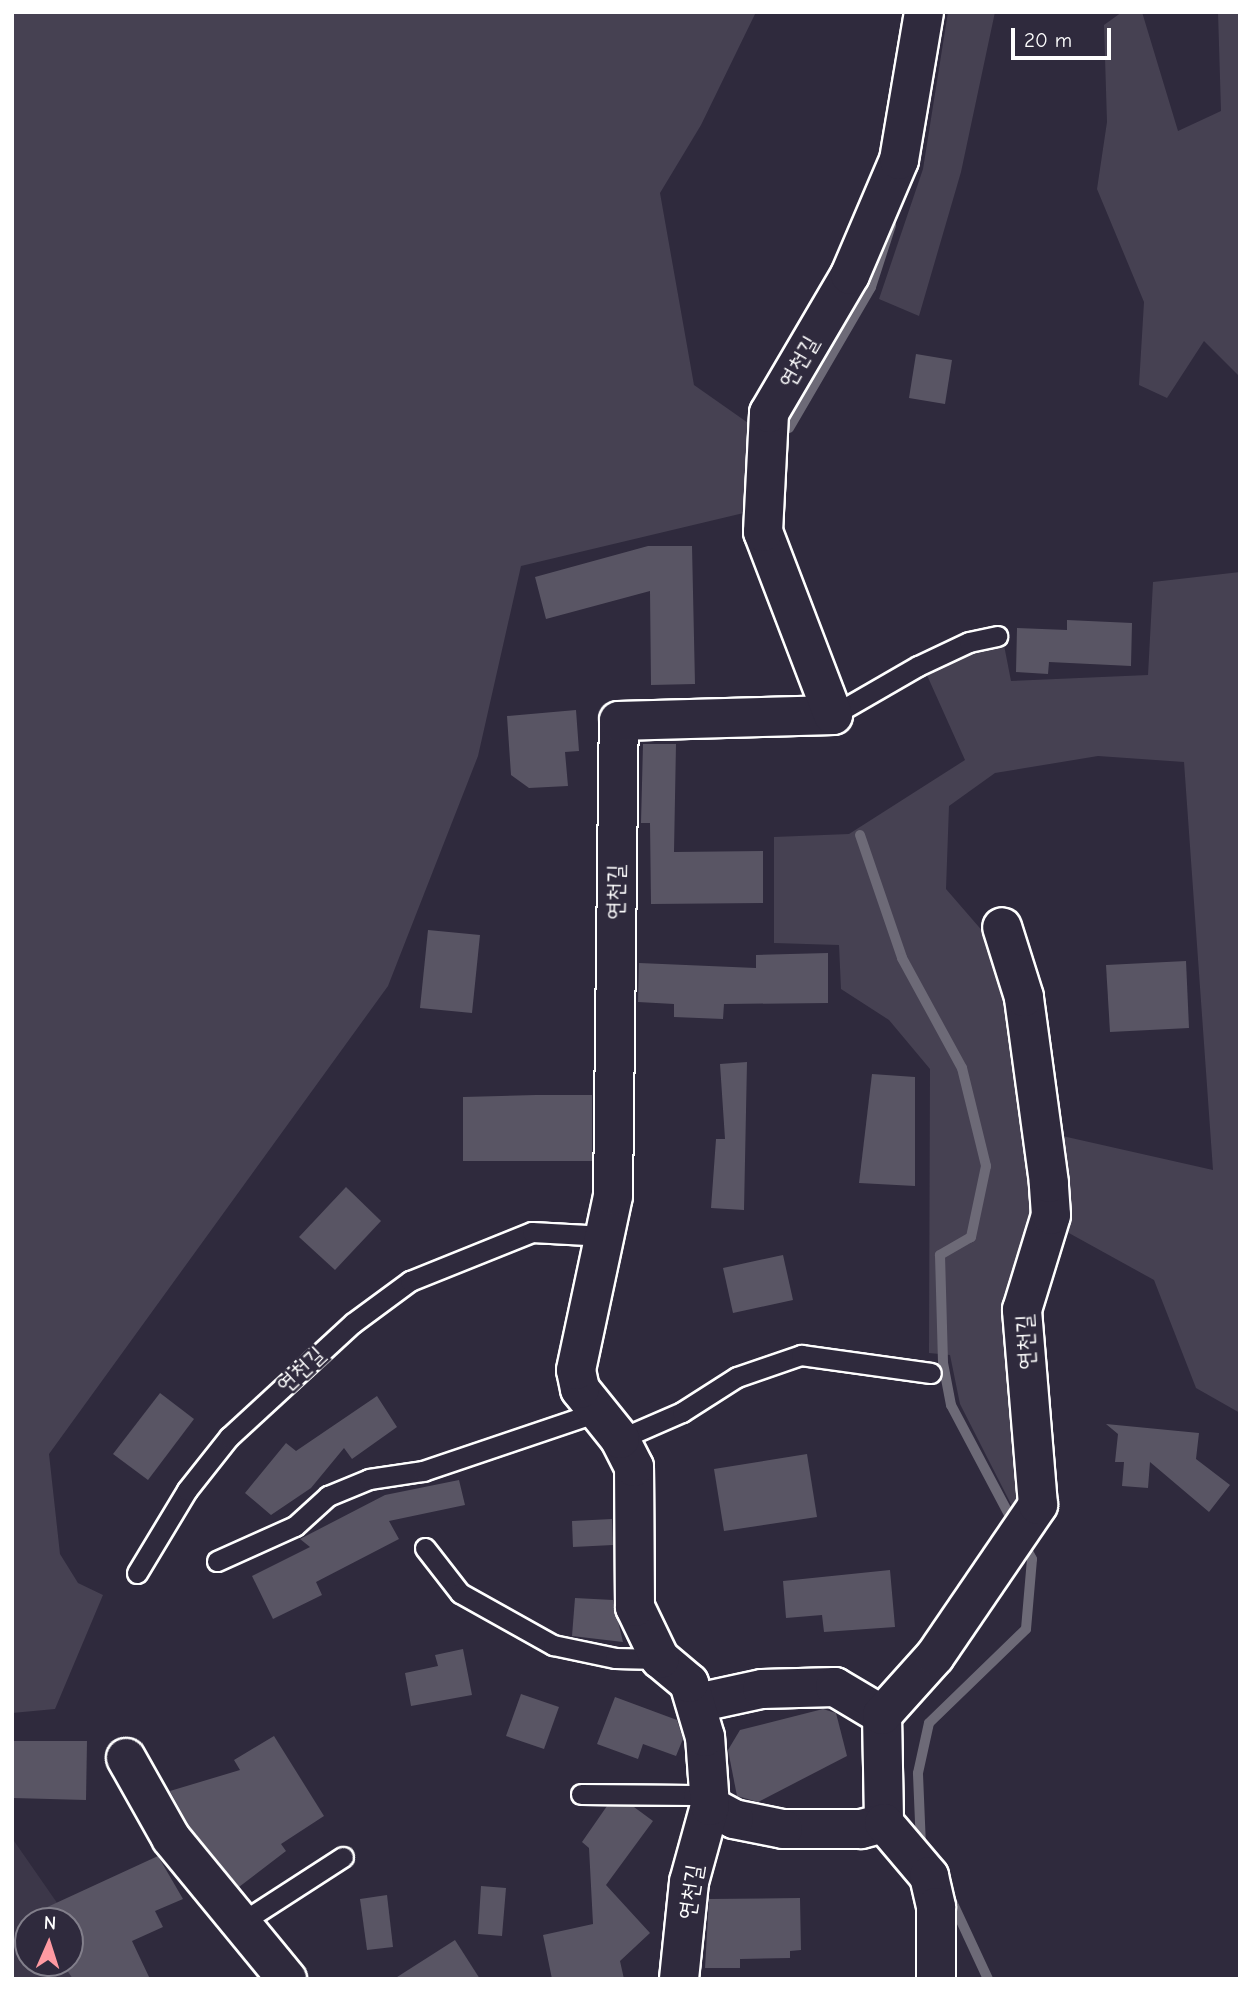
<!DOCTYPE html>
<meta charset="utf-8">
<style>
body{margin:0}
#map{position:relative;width:1252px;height:1991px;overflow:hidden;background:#2f2a3d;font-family:"Comic Neue","Poor Story",sans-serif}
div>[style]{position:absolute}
.built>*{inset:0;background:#3c3749}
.green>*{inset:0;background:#464152}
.stream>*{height:10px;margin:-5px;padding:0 5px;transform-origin:5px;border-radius:5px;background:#6d6a77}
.building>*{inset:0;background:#595564}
.roads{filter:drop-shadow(2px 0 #fff) drop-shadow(-2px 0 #fff) drop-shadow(0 2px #fff) drop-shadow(0 -2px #fff)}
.lane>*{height:19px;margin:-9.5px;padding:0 9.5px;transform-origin:9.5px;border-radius:9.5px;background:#2f2a3d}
.street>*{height:38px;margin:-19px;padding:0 19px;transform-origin:19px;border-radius:19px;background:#2f2a3d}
span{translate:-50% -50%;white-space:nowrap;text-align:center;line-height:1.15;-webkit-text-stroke:5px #2f2a3d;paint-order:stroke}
.street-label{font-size:23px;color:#fff}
.frame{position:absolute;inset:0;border:14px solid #fff;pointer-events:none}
.north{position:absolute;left:14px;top:1907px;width:70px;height:70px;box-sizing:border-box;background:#2f2a3d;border:2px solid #827f8b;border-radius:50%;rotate:3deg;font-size:19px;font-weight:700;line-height:28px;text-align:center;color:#fff}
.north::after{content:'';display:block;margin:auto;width:24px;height:32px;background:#ff9aa2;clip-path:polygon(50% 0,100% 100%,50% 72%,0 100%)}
.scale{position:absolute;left:1011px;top:28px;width:100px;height:32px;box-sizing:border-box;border:4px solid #fff;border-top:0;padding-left:9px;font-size:21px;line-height:24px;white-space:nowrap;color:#fff;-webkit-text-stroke:5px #2f2a3d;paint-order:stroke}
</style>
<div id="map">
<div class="built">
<i style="clip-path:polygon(evenodd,12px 1838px,110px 1979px,12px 1979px,12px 1838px,28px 1921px,70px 1921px,70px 1963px,28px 1963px,28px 1921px)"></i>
</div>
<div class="green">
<i style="clip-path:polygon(12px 12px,756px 12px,701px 125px,660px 193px,694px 385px,751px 425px,752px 511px,521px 566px,478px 756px,388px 986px,49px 1454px,60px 1554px,78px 1583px,103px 1595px,55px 1709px,12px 1713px)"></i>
<i style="clip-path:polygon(948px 12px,995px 12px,961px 172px,919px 316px,879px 299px,923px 169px)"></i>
<i style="clip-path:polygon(1122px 12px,1142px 12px,1178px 131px,1221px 111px,1218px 12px,1240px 12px,1240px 377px,1204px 341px,1167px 398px,1139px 385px,1144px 302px,1097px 189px,1107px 122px,1104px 25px)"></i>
<i style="clip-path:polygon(1240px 572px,1240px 1413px,1196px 1388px,1154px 1280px,1058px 1227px,1058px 1135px,1213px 1170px,1184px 762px,1098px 756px,995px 773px,949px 806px,946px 889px,985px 934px,1016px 1002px,1038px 1127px,1025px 1503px,1015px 1512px,960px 1404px,950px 1355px,929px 1353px,930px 1069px,889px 1020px,841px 989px,839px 945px,774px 943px,774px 837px,849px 834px,965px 760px,926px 673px,971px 651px,1004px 645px,1011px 681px,1148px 675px,1153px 582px)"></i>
</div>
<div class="stream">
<i style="left:789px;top:428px;width:163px;rotate:-59.8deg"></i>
<i style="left:871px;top:287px;width:65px;rotate:-72.1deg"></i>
<i style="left:860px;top:835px;width:130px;rotate:71.1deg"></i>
<i style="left:902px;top:958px;width:125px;rotate:61.4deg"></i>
<i style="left:962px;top:1068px;width:101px;rotate:76.2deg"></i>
<i style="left:986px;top:1166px;width:73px;rotate:101.9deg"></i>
<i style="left:971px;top:1237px;width:36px;rotate:150deg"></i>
<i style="left:940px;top:1255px;width:108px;rotate:88.4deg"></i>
<i style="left:943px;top:1363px;width:43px;rotate:79.2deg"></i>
<i style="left:951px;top:1405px;width:137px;rotate:62.1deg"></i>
<i style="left:921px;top:1846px;width:73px;rotate:-92.4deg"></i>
<i style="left:918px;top:1773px;width:51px;rotate:-77.6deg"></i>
<i style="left:929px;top:1723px;width:135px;rotate:-44.1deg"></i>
<i style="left:1026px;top:1629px;width:70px;rotate:-85.1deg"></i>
<i style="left:1032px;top:1559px;width:19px;rotate:-118deg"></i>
<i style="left:949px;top:1895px;width:93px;rotate:65.1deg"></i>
</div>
<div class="building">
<i style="clip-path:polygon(916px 354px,952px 360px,945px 404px,909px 398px)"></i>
<i style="clip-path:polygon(648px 546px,692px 546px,695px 684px,651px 685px,650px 591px,546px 619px,535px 577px)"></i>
<i style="clip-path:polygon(1067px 620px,1132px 623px,1131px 666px,1049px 662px,1048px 674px,1016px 672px,1017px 628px,1067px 630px)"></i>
<i style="clip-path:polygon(576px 710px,579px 751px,565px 752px,568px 786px,529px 788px,511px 775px,507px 716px)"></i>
<i style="clip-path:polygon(643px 744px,676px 744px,674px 852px,763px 851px,763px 903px,651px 904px,650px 823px,641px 823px)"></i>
<i style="clip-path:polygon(428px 930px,480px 935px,472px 1013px,420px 1008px)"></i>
<i style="clip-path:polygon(828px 953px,828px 1003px,724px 1004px,723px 1019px,674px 1017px,674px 1004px,638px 1002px,639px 963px,756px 968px,756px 955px)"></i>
<i style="clip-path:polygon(1186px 961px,1189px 1028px,1110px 1032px,1106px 965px)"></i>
<i style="clip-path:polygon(747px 1062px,744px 1210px,711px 1208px,716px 1139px,725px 1139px,720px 1064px)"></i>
<i style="clip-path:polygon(872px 1074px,915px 1077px,915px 1186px,859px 1183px)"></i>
<i style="clip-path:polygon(536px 1095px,592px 1095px,592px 1161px,463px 1161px,463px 1097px)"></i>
<i style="clip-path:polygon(346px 1187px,381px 1221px,335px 1270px,299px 1237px)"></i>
<i style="clip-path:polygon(783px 1255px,793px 1300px,733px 1313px,723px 1268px)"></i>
<i style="clip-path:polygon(160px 1393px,194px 1419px,148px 1480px,113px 1454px)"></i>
<i style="clip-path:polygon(377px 1396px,397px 1427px,352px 1459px,344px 1448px,311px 1488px,271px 1515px,245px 1493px,286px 1443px,296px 1451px)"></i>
<i style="clip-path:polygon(1106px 1424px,1199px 1433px,1196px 1459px,1230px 1485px,1209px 1512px,1150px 1462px,1148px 1488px,1122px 1486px,1124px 1462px,1115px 1462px,1118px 1434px)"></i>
<i style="clip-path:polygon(807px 1454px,817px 1517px,724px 1531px,714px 1469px)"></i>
<i style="clip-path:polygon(459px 1480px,465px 1505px,389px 1521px,399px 1539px,316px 1582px,322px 1595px,273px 1619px,252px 1576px,310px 1547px,300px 1539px,385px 1495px)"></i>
<i style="clip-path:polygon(612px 1519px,613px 1545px,573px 1547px,572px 1521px)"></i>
<i style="clip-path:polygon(890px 1570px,895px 1627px,824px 1632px,822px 1615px,786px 1618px,783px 1581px)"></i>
<i style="clip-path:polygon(575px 1598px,613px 1600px,623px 1642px,572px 1636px)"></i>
<i style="clip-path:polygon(463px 1649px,472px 1695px,411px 1706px,405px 1673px,438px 1666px,435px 1655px)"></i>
<i style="clip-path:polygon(521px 1694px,559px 1707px,544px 1749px,506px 1736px)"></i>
<i style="clip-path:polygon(615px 1697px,677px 1720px,683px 1739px,676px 1756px,643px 1744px,638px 1759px,597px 1744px)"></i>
<i style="clip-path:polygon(823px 1709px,836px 1713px,847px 1756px,758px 1802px,737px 1796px,728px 1750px,740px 1730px)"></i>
<i style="clip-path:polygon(274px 1736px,324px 1816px,281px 1844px,286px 1851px,239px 1887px,189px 1826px,170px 1791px,240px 1770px,234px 1760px)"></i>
<i style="clip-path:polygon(14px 1741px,87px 1741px,86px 1800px,13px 1798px)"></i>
<i style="clip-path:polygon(607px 1806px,634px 1807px,653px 1821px,606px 1885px,650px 1933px,620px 1961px,624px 1979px,552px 1979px,543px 1935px,593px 1924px,589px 1848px,582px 1842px)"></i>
<i style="clip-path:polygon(158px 1856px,183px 1899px,155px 1911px,163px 1927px,132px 1941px,150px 1979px,73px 1979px,62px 1963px,70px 1963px,70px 1921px,34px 1921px,30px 1915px)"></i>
<i style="clip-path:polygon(481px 1886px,506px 1888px,502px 1936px,478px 1934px)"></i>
<i style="clip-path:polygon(387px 1895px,393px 1947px,367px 1950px,360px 1899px)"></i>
<i style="clip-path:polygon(800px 1898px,801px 1950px,790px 1951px,790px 1958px,740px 1959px,740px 1968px,705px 1968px,709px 1899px)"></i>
<i style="clip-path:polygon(455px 1940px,480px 1979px,394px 1979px)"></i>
</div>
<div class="roads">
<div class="lane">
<i style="left:833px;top:715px;width:98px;rotate:-30deg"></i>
<i style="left:918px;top:666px;width:56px;rotate:-25.2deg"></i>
<i style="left:969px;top:642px;width:29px;rotate:-12deg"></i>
<i style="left:620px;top:1439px;width:68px;rotate:-23.5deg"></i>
<i style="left:682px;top:1412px;width:65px;rotate:-32.5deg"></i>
<i style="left:737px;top:1377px;width:68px;rotate:-19deg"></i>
<i style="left:801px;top:1355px;width:131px;rotate:7.9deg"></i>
<i style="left:425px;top:1548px;width:57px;rotate:52.1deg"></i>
<i style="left:460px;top:1593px;width:107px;rotate:29.2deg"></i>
<i style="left:553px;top:1645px;width:63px;rotate:11.8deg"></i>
<i style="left:615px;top:1658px;width:45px;rotate:1.3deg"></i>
<i style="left:217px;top:1561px;width:85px;rotate:-24.2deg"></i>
<i style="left:295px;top:1526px;width:45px;rotate:-42.3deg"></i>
<i style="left:328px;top:1496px;width:44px;rotate:-22.5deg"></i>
<i style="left:369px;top:1479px;width:55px;rotate:-8.4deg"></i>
<i style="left:423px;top:1471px;width:181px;rotate:-18.7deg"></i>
<i style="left:137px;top:1573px;width:97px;rotate:-58.9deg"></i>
<i style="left:187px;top:1490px;width:68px;rotate:-51.6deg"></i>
<i style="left:229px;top:1437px;width:168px;rotate:-42.6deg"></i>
<i style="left:353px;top:1323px;width:71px;rotate:-36.4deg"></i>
<i style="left:410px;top:1281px;width:131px;rotate:-21.9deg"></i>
<i style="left:532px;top:1232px;width:73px;rotate:3.1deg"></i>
<i style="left:581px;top:1794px;width:112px;rotate:0.5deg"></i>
<i style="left:693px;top:1795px;width:20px;rotate:33deg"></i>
<i style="left:242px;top:1922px;width:120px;rotate:-32.8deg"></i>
</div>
<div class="street">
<i style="left:697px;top:1703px;width:66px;rotate:-12.2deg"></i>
<i style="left:762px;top:1689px;width:73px;rotate:-1.6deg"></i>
<i style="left:835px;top:1687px;width:55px;rotate:30.8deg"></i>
<i style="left:882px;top:1715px;width:108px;rotate:88.9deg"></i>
<i style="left:884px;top:1823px;width:24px;rotate:165deg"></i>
<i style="left:861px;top:1829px;width:78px;rotate:180deg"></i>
<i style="left:783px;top:1829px;width:50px;rotate:-168.5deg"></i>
<i style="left:734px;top:1819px;width:27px;rotate:-152deg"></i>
<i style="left:882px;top:1715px;width:79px;rotate:-48.1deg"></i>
<i style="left:935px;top:1656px;width:183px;rotate:-55.7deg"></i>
<i style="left:1038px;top:1505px;width:196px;rotate:-94.7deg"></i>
<i style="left:1022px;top:1310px;width:99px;rotate:-73deg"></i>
<i style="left:1051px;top:1215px;width:32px;rotate:-94deg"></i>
<i style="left:1049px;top:1183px;width:188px;rotate:-97.7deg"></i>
<i style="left:1024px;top:997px;width:73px;rotate:-107.4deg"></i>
<i style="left:126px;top:1758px;width:92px;rotate:60.6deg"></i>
<i style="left:171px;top:1838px;width:183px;rotate:50.6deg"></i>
<i style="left:884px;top:1823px;width:70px;rotate:49.7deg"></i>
<i style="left:929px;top:1876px;width:32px;rotate:77deg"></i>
<i style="left:936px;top:1907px;width:72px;rotate:90deg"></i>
<i style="left:679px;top:1979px;width:98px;rotate:-84.1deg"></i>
<i style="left:689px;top:1882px;width:79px;rotate:-74.6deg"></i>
<i style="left:710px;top:1806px;width:69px;rotate:-94.1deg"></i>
<i style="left:705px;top:1737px;width:56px;rotate:-106.5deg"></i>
<i style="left:689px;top:1683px;width:38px;rotate:-140deg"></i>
<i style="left:660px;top:1659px;width:58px;rotate:-115.7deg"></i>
<i style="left:635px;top:1607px;width:140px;rotate:-90.4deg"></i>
<i style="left:634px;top:1467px;width:31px;rotate:-117deg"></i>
<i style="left:620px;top:1439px;width:64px;rotate:-128.7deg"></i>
<i style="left:580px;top:1389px;width:19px;rotate:-102deg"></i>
<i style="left:576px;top:1370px;width:178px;rotate:-78deg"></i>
<i style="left:613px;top:1196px;width:475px;rotate:-89.3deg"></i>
<i style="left:619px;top:721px;width:214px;rotate:-1.6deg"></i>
<i style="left:833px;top:715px;width:196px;rotate:-110.9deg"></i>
<i style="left:763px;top:532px;width:119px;rotate:-87.1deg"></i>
<i style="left:769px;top:413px;width:160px;rotate:-59.6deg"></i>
<i style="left:850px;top:275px;width:125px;rotate:-66.9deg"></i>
<i style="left:899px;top:160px;width:150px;rotate:-80.4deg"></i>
</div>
</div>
<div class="street-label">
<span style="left:799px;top:362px;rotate:-60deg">연천길</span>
<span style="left:616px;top:892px;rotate:-89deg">연천길</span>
<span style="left:1026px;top:1342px;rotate:-93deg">연천길</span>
<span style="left:301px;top:1370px;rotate:-43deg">연천길</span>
<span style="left:691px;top:1892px;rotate:-81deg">연천길</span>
</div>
<div class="frame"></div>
<div class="north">N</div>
<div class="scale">20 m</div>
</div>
